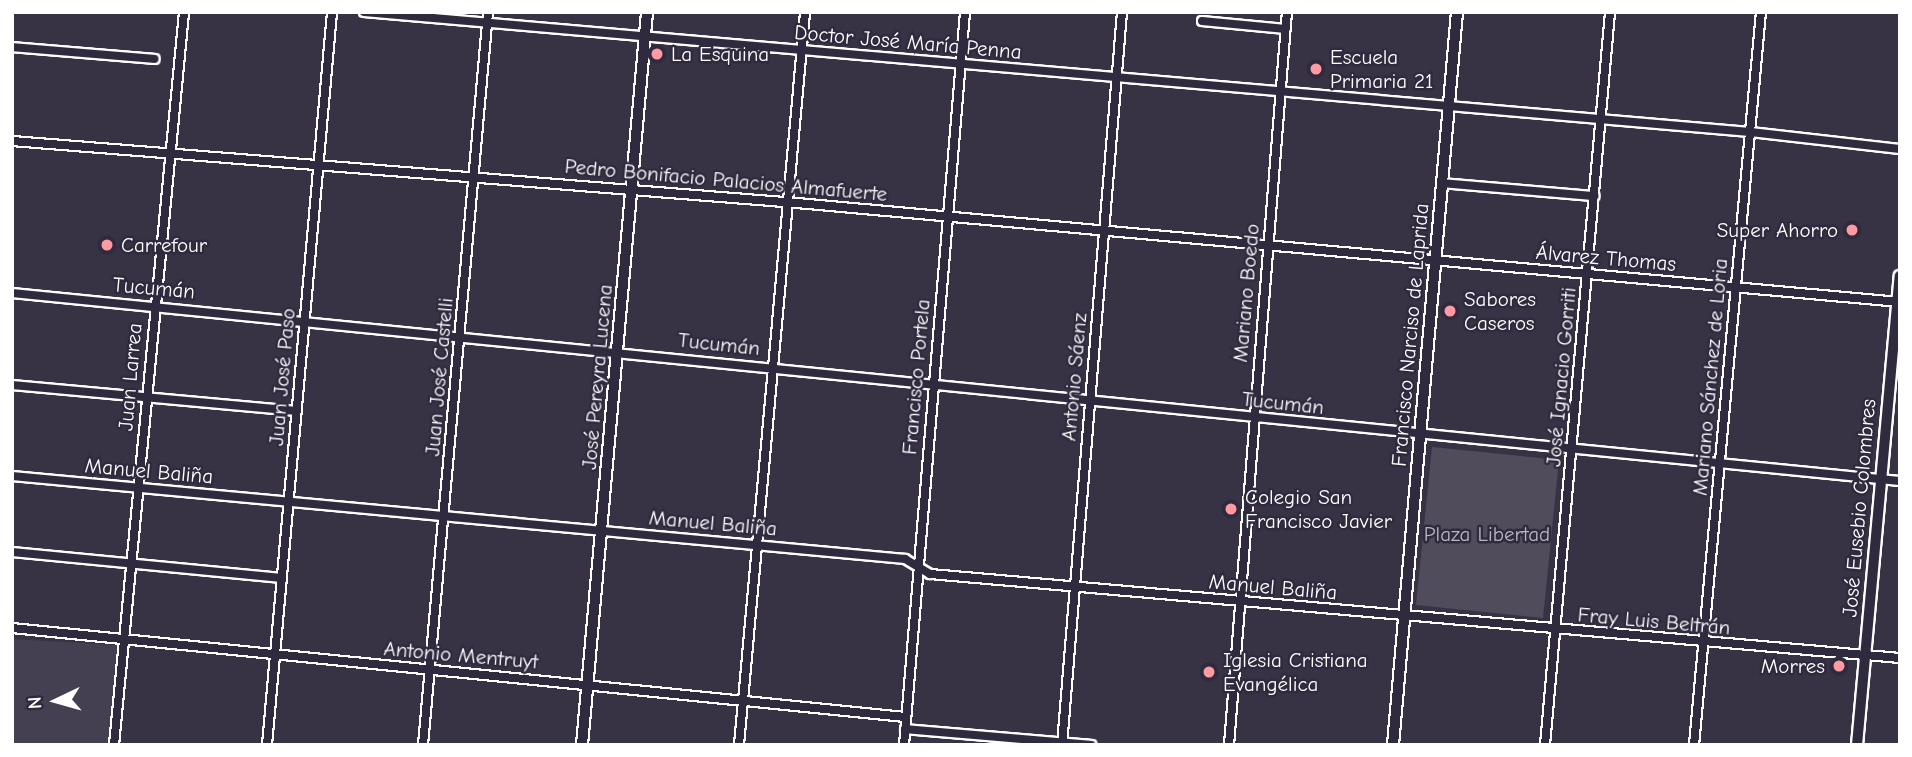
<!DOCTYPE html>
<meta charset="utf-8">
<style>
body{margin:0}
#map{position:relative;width:1912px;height:757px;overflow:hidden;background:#373345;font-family:"Comic Neue",sans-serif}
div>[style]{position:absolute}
.built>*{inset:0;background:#444051}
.green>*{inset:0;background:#514c5c}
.roads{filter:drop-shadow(2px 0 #fff) drop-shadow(-2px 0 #fff) drop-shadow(0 2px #fff) drop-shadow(0 -2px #fff)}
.minor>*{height:8px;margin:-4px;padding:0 4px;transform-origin:4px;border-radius:4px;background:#2f2a3d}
.tertiary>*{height:10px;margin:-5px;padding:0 5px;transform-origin:5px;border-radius:5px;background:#2f2a3d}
.dots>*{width:19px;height:19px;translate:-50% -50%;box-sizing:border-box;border:4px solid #2f2a3d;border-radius:50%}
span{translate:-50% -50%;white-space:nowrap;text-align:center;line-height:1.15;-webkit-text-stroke:5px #2f2a3d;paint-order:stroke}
.street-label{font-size:21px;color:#fff}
.poi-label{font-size:21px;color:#fff}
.left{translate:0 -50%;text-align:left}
.right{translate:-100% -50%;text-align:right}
.park-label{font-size:21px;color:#b9b7be}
.frame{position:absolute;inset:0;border:14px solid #fff;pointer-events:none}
.north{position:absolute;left:21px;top:666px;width:70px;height:70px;-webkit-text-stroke:5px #2f2a3d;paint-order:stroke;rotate:265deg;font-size:19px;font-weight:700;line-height:28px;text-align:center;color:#fff}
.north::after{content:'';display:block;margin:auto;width:24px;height:32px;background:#fff;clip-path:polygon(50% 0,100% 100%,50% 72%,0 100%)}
</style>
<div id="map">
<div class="built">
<i style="clip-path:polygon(12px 639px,117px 645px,111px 745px,12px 745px)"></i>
</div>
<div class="green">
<i style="clip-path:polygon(1432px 447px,1559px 460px,1543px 618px,1416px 605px)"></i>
</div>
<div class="roads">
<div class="minor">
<i style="left:364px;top:12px;width:1391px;rotate:4.95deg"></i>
<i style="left:1750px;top:132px;width:151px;rotate:6.5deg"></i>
<i style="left:1202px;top:21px;width:84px;rotate:5.4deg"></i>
<i style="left:12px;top:47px;width:143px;rotate:4.8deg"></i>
<i style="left:12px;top:141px;width:787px;rotate:4.52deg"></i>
<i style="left:797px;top:203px;width:1107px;rotate:5.13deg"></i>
<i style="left:1442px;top:183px;width:153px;rotate:4.9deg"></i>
<i style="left:12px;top:293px;width:1897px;rotate:5.69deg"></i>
<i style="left:12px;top:385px;width:286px;rotate:5.2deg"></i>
<i style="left:12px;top:476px;width:897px;rotate:5.31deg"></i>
<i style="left:905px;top:559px;width:29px;rotate:31deg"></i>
<i style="left:930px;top:574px;width:974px;rotate:4.95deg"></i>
<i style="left:12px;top:552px;width:271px;rotate:5.5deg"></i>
<i style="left:12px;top:628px;width:898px;rotate:5.69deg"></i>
<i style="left:905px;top:729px;width:187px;rotate:4.9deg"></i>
<i style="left:114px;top:745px;width:736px;rotate:-84.54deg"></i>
<i style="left:267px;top:745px;width:736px;rotate:-84.93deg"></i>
<i style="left:423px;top:745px;width:736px;rotate:-84.93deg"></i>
<i style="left:739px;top:745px;width:736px;rotate:-84.85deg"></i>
<i style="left:904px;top:745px;width:736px;rotate:-85.24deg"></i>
<i style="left:1062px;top:745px;width:735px;rotate:-85.32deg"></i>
<i style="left:1229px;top:745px;width:735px;rotate:-85.48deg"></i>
<i style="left:1545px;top:745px;width:736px;rotate:-84.93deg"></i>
<i style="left:1694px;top:745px;width:736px;rotate:-84.78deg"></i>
</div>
<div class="tertiary">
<i style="left:582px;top:745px;width:736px;rotate:-84.93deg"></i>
<i style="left:1393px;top:745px;width:736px;rotate:-85.01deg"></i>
<i style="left:1857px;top:745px;width:471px;rotate:-84.8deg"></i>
</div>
</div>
<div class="dots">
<i style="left:657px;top:54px;background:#ff9aa2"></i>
<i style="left:1316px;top:69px;background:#ff9aa2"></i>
<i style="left:1852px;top:230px;background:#ff9aa2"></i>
<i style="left:107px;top:245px;background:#ff9aa2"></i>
<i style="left:1450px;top:311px;background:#ff9aa2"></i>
<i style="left:1231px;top:509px;background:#ff9aa2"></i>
<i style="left:1839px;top:666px;background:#ff9aa2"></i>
<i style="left:1209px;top:672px;background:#ff9aa2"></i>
</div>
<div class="street-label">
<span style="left:908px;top:42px;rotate:5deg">Doctor José María Penna</span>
<span style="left:726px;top:180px;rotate:5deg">Pedro Bonifacio Palacios Almafuerte</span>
<span style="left:1606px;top:258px;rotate:5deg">Álvarez Thomas</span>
<span style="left:154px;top:288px;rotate:5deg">Tucumán</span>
<span style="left:1246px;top:293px;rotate:-85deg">Mariano Boedo</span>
<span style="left:1410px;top:335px;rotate:-85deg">Francisco Narciso de Laprida</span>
<span style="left:719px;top:344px;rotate:6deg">Tucumán</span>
<span style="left:130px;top:377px;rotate:-85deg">Juan Larrea</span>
<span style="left:282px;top:377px;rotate:-85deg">Juan José Paso</span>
<span style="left:439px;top:377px;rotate:-85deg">Juan José Castelli</span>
<span style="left:597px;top:377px;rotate:-85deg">José Pereyra Lucena</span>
<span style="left:916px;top:377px;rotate:-85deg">Francisco Portela</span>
<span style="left:1074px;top:377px;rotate:-85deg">Antonio Sáenz</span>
<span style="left:1561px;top:377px;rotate:-85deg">José Ignacio Gorriti</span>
<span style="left:1710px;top:377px;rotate:-85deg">Mariano Sánchez de Loria</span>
<span style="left:1283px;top:403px;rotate:6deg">Tucumán</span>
<span style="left:149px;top:471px;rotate:5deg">Manuel Baliña</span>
<span style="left:1859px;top:508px;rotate:-85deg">José Eusebio Colombres</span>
<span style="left:713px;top:523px;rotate:5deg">Manuel Baliña</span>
<span style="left:1273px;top:587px;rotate:5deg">Manuel Baliña</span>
<span style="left:1654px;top:621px;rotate:5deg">Fray Luis Beltrán</span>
<span style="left:461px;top:655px;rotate:5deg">Antonio Mentruyt</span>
</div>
<div class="poi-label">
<span class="left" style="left:671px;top:54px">La Esquina</span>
<span class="left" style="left:1330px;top:69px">Escuela<br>Primaria 21</span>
<span class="right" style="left:1838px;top:230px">Super Ahorro</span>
<span class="left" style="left:121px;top:245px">Carrefour</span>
<span class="left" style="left:1464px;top:311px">Sabores<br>Caseros</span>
<span class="left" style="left:1245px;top:509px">Colegio San<br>Francisco Javier</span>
<span class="left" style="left:1223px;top:672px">Iglesia Cristiana<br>Evangélica</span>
<span class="right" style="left:1825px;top:666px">Morres</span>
</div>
<div class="park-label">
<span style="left:1487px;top:534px">Plaza Libertad</span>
</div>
<div class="frame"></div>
<div class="north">N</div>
</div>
